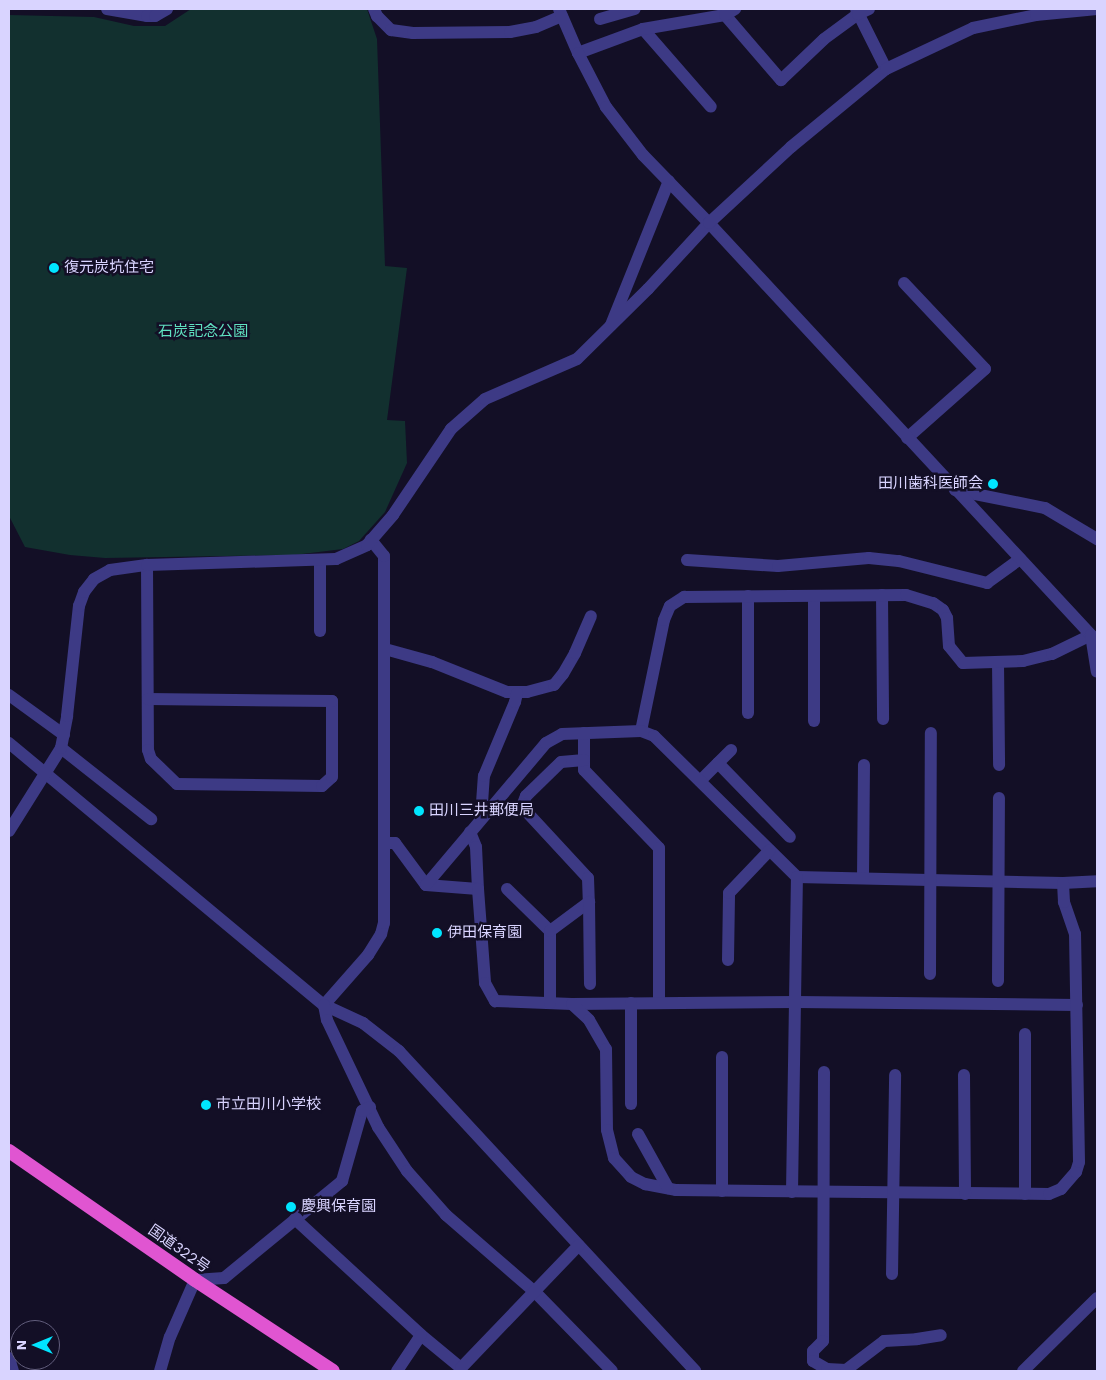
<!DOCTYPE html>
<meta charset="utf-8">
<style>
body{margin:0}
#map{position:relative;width:1106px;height:1380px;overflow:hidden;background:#130f26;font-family:"Work Sans","Noto Sans JP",sans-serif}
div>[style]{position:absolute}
.green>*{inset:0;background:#12302f}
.minor>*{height:12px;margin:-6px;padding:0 6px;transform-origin:6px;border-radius:6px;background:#3d3a85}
.tertiary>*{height:12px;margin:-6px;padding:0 6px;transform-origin:6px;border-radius:6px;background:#3d3a85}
.trunk>*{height:14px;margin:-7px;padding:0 7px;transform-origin:7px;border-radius:7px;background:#e055d1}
.dots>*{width:14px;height:14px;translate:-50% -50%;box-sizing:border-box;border:2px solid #130f26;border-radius:50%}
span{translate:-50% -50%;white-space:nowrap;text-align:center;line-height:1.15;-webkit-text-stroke:5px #130f26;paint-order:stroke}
.poi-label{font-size:15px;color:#d9d4ff}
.left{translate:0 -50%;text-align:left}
.right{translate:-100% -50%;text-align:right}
.park-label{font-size:15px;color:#5fe0c0}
.street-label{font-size:15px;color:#d9d4ff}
.frame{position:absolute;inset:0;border:10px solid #d9d4ff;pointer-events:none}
.north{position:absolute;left:10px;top:1320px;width:50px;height:50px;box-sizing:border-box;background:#130f26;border:1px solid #625e7d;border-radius:50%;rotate:270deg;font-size:14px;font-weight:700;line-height:20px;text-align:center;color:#d9d4ff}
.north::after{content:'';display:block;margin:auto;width:18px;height:22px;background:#00e5ff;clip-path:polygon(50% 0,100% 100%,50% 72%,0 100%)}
</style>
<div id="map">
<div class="green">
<i style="clip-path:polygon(191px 9px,367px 9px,377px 39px,385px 266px,407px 268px,387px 420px,405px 421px,407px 463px,385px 512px,359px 541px,343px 549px,294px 555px,105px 558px,70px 555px,25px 547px,9px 516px,9px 15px,94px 17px,134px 26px,165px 26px)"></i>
</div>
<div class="minor">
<i style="left:107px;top:9px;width:41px;rotate:9.9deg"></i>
<i style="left:147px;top:16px;width:8px"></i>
<i style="left:155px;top:16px;width:14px;rotate:-30deg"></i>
<i style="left:374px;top:9px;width:8px;rotate:67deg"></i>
<i style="left:377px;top:16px;width:20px;rotate:45deg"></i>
<i style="left:391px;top:30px;width:22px;rotate:8deg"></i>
<i style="left:413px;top:33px;width:97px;rotate:-0.6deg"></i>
<i style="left:510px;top:32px;width:26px;rotate:-11deg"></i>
<i style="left:536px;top:27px;width:28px;rotate:-23deg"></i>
<i style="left:856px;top:9px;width:67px;rotate:63.4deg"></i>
<i style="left:725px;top:15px;width:86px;rotate:49.3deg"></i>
<i style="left:781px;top:80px;width:59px;rotate:-43.6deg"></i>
<i style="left:824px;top:39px;width:42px;rotate:-36.3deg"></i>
<i style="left:858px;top:14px;width:12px;rotate:-24deg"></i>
<i style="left:600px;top:19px;width:36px;rotate:-16deg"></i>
<i style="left:643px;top:29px;width:103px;rotate:48.9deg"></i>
<i style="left:578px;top:53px;width:69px;rotate:-20.3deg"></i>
<i style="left:643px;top:29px;width:83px;rotate:-9.7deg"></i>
<i style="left:725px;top:15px;width:12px;rotate:-31deg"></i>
<i style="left:904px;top:283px;width:118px;rotate:46.7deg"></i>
<i style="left:985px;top:369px;width:104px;rotate:138.5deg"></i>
<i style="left:611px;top:325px;width:155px;rotate:-68.1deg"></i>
<i style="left:955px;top:490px;width:92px;rotate:11.3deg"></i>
<i style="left:1045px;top:508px;width:61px;rotate:30.8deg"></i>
<i style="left:320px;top:560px;width:71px;rotate:90deg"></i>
<i style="left:687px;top:560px;width:91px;rotate:3.8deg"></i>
<i style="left:778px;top:566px;width:91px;rotate:-5deg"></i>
<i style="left:869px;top:558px;width:30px;rotate:6deg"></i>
<i style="left:899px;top:561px;width:91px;rotate:14deg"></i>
<i style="left:987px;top:583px;width:41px;rotate:-36deg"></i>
<i style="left:147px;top:565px;width:185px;rotate:89.7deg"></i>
<i style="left:148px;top:750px;width:9px;rotate:72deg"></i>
<i style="left:151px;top:759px;width:36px;rotate:44deg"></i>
<i style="left:177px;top:784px;width:145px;rotate:0.8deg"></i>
<i style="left:322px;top:786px;width:13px;rotate:-42deg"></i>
<i style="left:332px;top:777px;width:76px;rotate:-90deg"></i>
<i style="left:332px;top:701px;width:184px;rotate:-179.4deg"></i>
<i style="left:882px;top:595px;width:124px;rotate:89.5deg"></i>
<i style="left:748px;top:596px;width:117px;rotate:90deg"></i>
<i style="left:814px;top:596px;width:125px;rotate:90deg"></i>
<i style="left:385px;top:649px;width:49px;rotate:15.5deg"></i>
<i style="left:432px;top:662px;width:81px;rotate:21.8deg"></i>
<i style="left:507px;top:692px;width:20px"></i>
<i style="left:527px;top:692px;width:28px;rotate:-15deg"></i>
<i style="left:554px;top:685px;width:14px;rotate:-51deg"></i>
<i style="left:563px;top:674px;width:24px;rotate:-60deg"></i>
<i style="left:575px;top:653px;width:40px;rotate:-66.6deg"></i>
<i style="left:998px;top:662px;width:103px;rotate:89.4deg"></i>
<i style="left:9px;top:695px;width:68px;rotate:36deg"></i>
<i style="left:641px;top:731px;width:113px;rotate:-78.3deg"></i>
<i style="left:664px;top:620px;width:15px;rotate:-67deg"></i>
<i style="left:670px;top:606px;width:17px;rotate:-33deg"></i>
<i style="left:684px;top:597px;width:222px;rotate:-0.5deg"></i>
<i style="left:906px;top:595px;width:28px;rotate:17deg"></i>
<i style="left:933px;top:603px;width:12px;rotate:35deg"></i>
<i style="left:943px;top:610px;width:9px;rotate:63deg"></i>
<i style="left:947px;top:618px;width:28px;rotate:86deg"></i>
<i style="left:949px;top:646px;width:22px;rotate:51deg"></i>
<i style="left:963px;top:663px;width:60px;rotate:-1.9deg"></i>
<i style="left:1023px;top:661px;width:30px;rotate:-14deg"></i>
<i style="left:1052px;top:654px;width:43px;rotate:-26deg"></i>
<i style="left:584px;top:733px;width:37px;rotate:90deg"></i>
<i style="left:584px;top:770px;width:108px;rotate:46.1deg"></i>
<i style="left:659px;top:848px;width:155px;rotate:90deg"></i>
<i style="left:9px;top:743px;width:410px;rotate:39.8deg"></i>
<i style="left:324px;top:1005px;width:43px;rotate:24.8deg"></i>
<i style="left:363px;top:1023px;width:46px;rotate:37.9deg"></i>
<i style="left:399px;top:1051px;width:436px;rotate:47.2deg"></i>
<i style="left:61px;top:748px;width:115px;rotate:38.3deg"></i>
<i style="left:584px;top:760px;width:23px;rotate:175deg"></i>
<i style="left:561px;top:762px;width:49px;rotate:135.8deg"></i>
<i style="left:526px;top:796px;width:9px;rotate:111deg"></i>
<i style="left:523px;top:804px;width:5px;rotate:79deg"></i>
<i style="left:524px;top:809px;width:94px;rotate:47.2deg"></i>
<i style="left:588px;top:878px;width:24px;rotate:88deg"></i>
<i style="left:718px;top:763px;width:103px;rotate:45.8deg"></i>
<i style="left:700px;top:781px;width:44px;rotate:-45deg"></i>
<i style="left:487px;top:811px;width:9px;rotate:-122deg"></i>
<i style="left:482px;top:803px;width:27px;rotate:-86deg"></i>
<i style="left:484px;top:776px;width:80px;rotate:-67.3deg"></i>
<i style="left:515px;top:702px;width:9px;rotate:-77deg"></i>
<i style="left:470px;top:832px;width:16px;rotate:68deg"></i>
<i style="left:476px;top:847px;width:42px;rotate:87.3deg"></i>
<i style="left:385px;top:843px;width:10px"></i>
<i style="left:395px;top:843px;width:52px;rotate:53.6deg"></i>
<i style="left:426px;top:885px;width:52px;rotate:4.4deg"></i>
<i style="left:478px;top:889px;width:94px;rotate:85.7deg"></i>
<i style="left:485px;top:983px;width:21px;rotate:61deg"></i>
<i style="left:495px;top:1001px;width:77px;rotate:2.2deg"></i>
<i style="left:572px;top:1004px;width:224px;rotate:-0.5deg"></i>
<i style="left:796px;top:1002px;width:281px;rotate:0.6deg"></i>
<i style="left:863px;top:878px;width:113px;rotate:-89.5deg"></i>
<i style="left:426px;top:885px;width:186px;rotate:-49.8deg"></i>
<i style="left:546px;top:743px;width:18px;rotate:-29deg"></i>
<i style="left:562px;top:734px;width:79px;rotate:-2.2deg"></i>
<i style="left:641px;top:731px;width:14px;rotate:21deg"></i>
<i style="left:654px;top:736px;width:201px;rotate:44.6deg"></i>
<i style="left:797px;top:877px;width:266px;rotate:1.3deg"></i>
<i style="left:1063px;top:883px;width:34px;rotate:-3deg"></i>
<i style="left:507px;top:889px;width:60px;rotate:44.3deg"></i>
<i style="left:550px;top:931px;width:72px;rotate:90deg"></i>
<i style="left:550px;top:931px;width:49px;rotate:-36.6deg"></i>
<i style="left:589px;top:902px;width:82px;rotate:89.3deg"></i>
<i style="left:728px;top:960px;width:67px;rotate:-89.1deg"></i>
<i style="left:729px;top:893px;width:59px;rotate:-46.4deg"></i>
<i style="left:930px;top:974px;width:241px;rotate:-89.8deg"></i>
<i style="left:998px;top:981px;width:183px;rotate:-89.7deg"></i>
<i style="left:631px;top:1003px;width:101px;rotate:90deg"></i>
<i style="left:572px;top:1004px;width:23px;rotate:43deg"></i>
<i style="left:589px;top:1020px;width:34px;rotate:60deg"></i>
<i style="left:606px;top:1049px;width:81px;rotate:89.3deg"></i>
<i style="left:607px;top:1130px;width:29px;rotate:76deg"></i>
<i style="left:614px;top:1158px;width:25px;rotate:48deg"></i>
<i style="left:631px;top:1177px;width:16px;rotate:27deg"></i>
<i style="left:645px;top:1184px;width:32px;rotate:11deg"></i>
<i style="left:676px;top:1190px;width:373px;rotate:0.6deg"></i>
<i style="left:1049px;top:1194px;width:13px;rotate:-23deg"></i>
<i style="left:1061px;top:1189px;width:23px;rotate:-49deg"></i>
<i style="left:1076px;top:1172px;width:10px;rotate:-73deg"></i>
<i style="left:1079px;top:1162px;width:228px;rotate:-91deg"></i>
<i style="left:1075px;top:934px;width:34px;rotate:-109deg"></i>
<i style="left:1064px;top:902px;width:19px;rotate:-93deg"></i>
<i style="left:324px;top:1005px;width:67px;rotate:-48.7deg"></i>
<i style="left:368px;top:955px;width:25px;rotate:-58deg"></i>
<i style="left:381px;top:934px;width:11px;rotate:-75deg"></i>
<i style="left:384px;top:923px;width:367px;rotate:-90deg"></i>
<i style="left:384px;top:556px;width:21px;rotate:-129deg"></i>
<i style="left:324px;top:1005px;width:15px;rotate:79deg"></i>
<i style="left:327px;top:1020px;width:119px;rotate:64.5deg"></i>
<i style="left:378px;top:1127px;width:53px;rotate:56.6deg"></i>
<i style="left:407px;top:1171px;width:59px;rotate:48.4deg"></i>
<i style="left:446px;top:1215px;width:118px;rotate:40.9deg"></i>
<i style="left:535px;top:1292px;width:110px;rotate:45.7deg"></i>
<i style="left:1025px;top:1034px;width:160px;rotate:90deg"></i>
<i style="left:722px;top:1057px;width:134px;rotate:90deg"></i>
<i style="left:824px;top:1072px;width:269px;rotate:90.2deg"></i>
<i style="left:823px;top:1341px;width:14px;rotate:135deg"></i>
<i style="left:813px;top:1351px;width:10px;rotate:90deg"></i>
<i style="left:813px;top:1361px;width:16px;rotate:30deg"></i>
<i style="left:827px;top:1369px;width:19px;rotate:3deg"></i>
<i style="left:846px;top:1370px;width:48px;rotate:-37.3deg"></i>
<i style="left:884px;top:1341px;width:33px;rotate:-3deg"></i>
<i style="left:917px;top:1339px;width:24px;rotate:-9deg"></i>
<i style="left:964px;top:1075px;width:119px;rotate:89.5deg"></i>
<i style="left:638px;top:1134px;width:62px;rotate:60.9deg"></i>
<i style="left:792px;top:1192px;width:315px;rotate:-89.1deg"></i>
<i style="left:295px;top:1219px;width:171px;rotate:42.6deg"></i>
<i style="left:421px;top:1335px;width:52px;rotate:39.5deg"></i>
<i style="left:461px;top:1368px;width:170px;rotate:-46.2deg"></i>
<i style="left:892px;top:1274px;width:199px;rotate:-89.1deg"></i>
<i style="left:9px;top:1358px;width:14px;rotate:73deg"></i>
<i style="left:160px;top:1371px;width:35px;rotate:-74deg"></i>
<i style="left:170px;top:1337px;width:62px;rotate:-66.3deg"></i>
<i style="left:195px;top:1280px;width:29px;rotate:-4deg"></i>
<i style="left:224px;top:1278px;width:153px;rotate:-39.4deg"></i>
<i style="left:342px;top:1181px;width:73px;rotate:-74.1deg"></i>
<i style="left:362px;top:1111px;width:9px;rotate:-27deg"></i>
<i style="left:397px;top:1371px;width:43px;rotate:-56.3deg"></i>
<i style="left:1023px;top:1371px;width:104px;rotate:-44.6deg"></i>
</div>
<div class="tertiary">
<i style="left:559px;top:9px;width:48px;rotate:66.6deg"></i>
<i style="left:578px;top:53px;width:61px;rotate:62.6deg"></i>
<i style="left:606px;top:107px;width:61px;rotate:52.4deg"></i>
<i style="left:643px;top:155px;width:95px;rotate:45.9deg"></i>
<i style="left:709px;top:223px;width:562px;rotate:47.16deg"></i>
<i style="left:1091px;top:635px;width:37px;rotate:81deg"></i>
<i style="left:9px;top:831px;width:98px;rotate:-57.9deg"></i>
<i style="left:61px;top:748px;width:33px;rotate:-79deg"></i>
<i style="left:67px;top:716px;width:111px;rotate:-83.8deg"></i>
<i style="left:79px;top:606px;width:15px;rotate:-70deg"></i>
<i style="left:84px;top:592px;width:16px;rotate:-52deg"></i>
<i style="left:94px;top:579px;width:18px;rotate:-29deg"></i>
<i style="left:110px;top:570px;width:37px;rotate:-8deg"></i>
<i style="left:147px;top:565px;width:189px;rotate:-1.8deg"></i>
<i style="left:336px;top:559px;width:34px;rotate:-24deg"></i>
<i style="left:367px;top:545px;width:40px;rotate:-49deg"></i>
<i style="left:393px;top:515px;width:104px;rotate:-56deg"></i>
<i style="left:451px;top:429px;width:45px;rotate:-41.4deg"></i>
<i style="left:485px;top:399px;width:100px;rotate:-23.5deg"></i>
<i style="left:577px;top:359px;width:100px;rotate:-44.6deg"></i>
<i style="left:648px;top:289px;width:90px;rotate:-47.3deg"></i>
<i style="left:709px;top:223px;width:112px;rotate:-42.8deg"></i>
<i style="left:791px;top:147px;width:123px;rotate:-39.4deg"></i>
<i style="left:886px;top:69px;width:96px;rotate:-25.2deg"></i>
<i style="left:973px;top:28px;width:64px;rotate:-11.7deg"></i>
<i style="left:1036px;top:15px;width:61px;rotate:-5.6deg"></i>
</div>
<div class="trunk">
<i style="left:9px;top:1151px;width:226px;rotate:34.7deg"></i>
<i style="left:195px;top:1280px;width:165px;rotate:33.4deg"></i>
</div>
<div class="dots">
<i style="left:54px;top:268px;background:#00e5ff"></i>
<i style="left:993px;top:484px;background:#00e5ff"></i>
<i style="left:419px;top:811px;background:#00e5ff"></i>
<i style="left:437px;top:933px;background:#00e5ff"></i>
<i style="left:206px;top:1105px;background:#00e5ff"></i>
<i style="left:291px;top:1207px;background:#00e5ff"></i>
</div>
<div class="poi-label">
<span class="left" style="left:64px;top:268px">復元炭坑住宅</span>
<span class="right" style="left:983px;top:484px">田川歯科医師会</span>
<span class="left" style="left:429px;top:811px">田川三井郵便局</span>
<span class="left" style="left:447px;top:933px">伊田保育園</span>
<span class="left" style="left:216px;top:1105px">市立田川小学校</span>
<span class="left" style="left:301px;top:1207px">慶興保育園</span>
</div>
<div class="park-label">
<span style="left:203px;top:332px">石炭記念公園</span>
</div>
<div class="street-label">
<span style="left:179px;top:1249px;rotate:35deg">国道322号</span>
</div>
<div class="frame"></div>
<div class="north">N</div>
</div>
